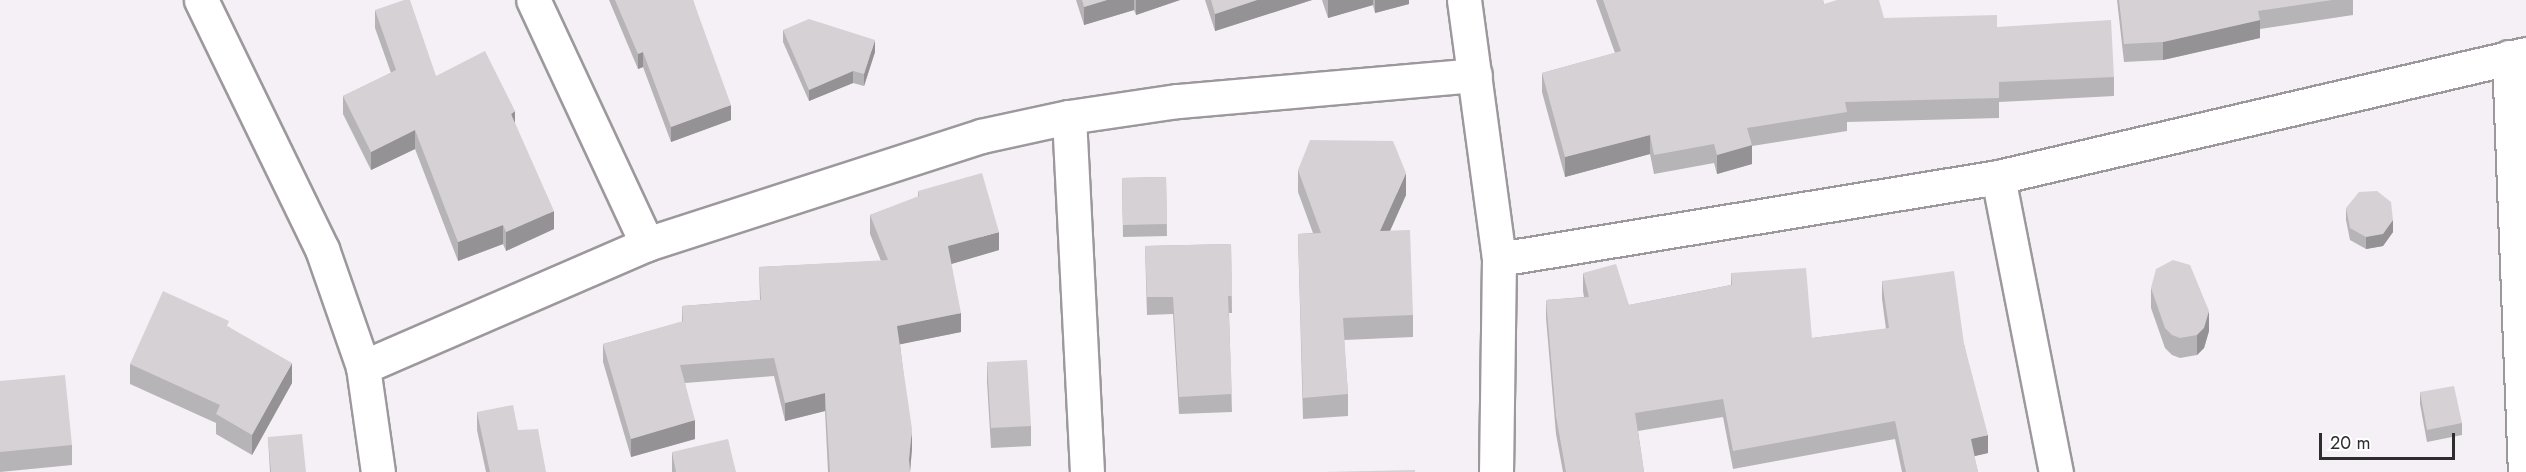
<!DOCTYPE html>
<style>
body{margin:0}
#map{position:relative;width:2526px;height:472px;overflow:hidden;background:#f4f0f5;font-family:Jost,sans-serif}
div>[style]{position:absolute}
.roads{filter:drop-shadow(2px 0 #9c989c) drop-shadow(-2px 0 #9c989c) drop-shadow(0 2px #9c989c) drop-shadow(0 -2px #9c989c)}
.street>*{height:33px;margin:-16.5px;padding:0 16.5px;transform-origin:16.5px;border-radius:16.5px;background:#fff}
.wall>*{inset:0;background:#b7b4b7}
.shaded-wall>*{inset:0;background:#959295}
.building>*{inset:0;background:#d5d1d5}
span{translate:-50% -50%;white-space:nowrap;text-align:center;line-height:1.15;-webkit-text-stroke:5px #fff;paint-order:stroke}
.scale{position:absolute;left:2319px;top:433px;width:136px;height:27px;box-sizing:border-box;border:3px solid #2e2d2e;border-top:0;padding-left:8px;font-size:18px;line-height:21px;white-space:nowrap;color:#2e2d2e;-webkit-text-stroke:4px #fff;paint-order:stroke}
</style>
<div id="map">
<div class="roads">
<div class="street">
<i style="left:201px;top:0;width:277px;rotate:64.1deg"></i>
<i style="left:322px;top:249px;width:125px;rotate:70.8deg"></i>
<i style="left:363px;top:367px;width:106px;rotate:81.9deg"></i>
<i style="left:1464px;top:0;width:261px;rotate:82.3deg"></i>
<i style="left:1499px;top:259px;width:213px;rotate:90.8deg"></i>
<i style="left:2509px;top:57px;width:415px;rotate:87.8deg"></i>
<i style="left:1069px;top:117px;width:355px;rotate:87.1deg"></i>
<i style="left:1998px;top:177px;width:301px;rotate:78.9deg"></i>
<i style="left:647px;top:244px;width:351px;rotate:-17.9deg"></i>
<i style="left:981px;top:136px;width:90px;rotate:-12.2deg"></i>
<i style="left:1069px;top:117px;width:110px;rotate:-8.4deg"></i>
<i style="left:1178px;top:101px;width:298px;rotate:-5deg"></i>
<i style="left:1499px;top:259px;width:506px;rotate:-9.33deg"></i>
<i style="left:1998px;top:177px;width:542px;rotate:-13.11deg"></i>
<i style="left:363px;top:367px;width:309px;rotate:-23.4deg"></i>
<i style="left:647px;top:244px;width:269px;rotate:-115deg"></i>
</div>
</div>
<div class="wall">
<i style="clip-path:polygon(609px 0,693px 0,731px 120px,671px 142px,643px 67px,638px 69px)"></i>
<i style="clip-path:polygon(1076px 0,1180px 0,1136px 15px,1134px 10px,1084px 25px)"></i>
<i style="clip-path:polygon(1205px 0,1312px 0,1215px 31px)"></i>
<i style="clip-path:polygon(1322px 0,1409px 0,1409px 4px,1375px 13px,1373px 5px,1328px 18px)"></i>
<i style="clip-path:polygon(1596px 0,1823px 0,1824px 4px,1884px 18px,1997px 27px,2114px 77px,2114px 96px,1999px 102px,1999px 118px,1847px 122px,1847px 131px,1752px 146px,1752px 164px,1717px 174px,1714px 163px,1654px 174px,1650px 154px,1565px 177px,1542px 92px,1542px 73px,1615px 53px)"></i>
<i style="clip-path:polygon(2117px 0,2353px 0,2353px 15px,2260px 29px,2260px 38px,2163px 60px,2124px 62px)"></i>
<i style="clip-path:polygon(375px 10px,436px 76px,515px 124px,554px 229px,506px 251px,503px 244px,458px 261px,415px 149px,371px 170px,343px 114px,343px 96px,391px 73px,375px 28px)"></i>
<i style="clip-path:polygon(783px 30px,875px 52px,864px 86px,853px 83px,809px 101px,783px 42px)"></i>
<i style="clip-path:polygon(1298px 170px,1406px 195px,1390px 231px,1413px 315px,1413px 337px,1344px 340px,1348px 394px,1348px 416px,1303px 419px,1298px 234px,1313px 233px,1298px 192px)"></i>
<i style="clip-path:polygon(1166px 177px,1167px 236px,1123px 237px,1122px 178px)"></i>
<i style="clip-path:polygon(918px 191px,999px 250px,951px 264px,961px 332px,900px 344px,912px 448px,910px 472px,828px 472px,825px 411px,785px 421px,774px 376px,685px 383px,695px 439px,631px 457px,603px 362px,603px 344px,682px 322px,682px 306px,760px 300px,759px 267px,881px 261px,870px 234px,870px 215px,918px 197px)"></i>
<i style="clip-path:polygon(2346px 208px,2393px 232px,2383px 246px,2366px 249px,2350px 240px,2346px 220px)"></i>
<i style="clip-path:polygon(1231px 244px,1232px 313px,1229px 313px,1232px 412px,1179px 414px,1173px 314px,1147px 315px,1145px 246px)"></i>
<i style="clip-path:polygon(1583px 273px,1629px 305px,1731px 285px,1731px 273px,1812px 338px,1886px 329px,1882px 299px,1882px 281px,1964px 344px,1988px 453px,1974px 456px,1978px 472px,1902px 472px,1895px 439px,1733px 469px,1723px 417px,1638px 431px,1644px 472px,1563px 472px,1556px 434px,1546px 318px,1546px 300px,1584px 297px,1583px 291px)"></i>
<i style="clip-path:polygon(2151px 288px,2209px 331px,2204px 348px,2197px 355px,2180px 358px,2172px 355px,2165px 348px,2151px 308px)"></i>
<i style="clip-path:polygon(229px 327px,292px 383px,252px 455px,216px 434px,216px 423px,130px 384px,130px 364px)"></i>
<i style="clip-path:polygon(987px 362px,1031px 426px,1031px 446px,991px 448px,987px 382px)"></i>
<i style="clip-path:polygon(0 381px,72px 445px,72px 465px,0 472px)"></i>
<i style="clip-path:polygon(2420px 392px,2462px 423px,2462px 435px,2427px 442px,2420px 404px)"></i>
<i style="clip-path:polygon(477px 412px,518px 430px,546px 472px,486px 472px,477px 430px)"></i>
<i style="clip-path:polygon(268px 437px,306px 472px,270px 472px)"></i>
<i style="clip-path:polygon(672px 452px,736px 472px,672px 472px)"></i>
</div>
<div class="shaded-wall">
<i style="clip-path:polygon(1107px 0,1134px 0,1134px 10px,1084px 25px,1084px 7px)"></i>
<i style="clip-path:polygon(1136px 0,1180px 0,1136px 15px)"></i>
<i style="clip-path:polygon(1257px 0,1312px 0,1215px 31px,1215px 14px)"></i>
<i style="clip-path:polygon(1328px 0,1373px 0,1373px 5px,1328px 18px)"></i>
<i style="clip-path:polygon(1375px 0,1409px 0,1409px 4px,1375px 13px)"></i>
<i style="clip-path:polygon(2260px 20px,2260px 38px,2163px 60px,2163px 42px)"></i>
<i style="clip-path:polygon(875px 40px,875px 52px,864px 86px,864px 74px)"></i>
<i style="clip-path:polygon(643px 52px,643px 67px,638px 69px,638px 54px)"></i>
<i style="clip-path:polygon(853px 71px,853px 83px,809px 101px,809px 90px)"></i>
<i style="clip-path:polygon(731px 105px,731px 120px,671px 142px,671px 127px)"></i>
<i style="clip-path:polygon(515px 111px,515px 130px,511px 114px)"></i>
<i style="clip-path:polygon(415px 130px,415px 149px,371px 170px,371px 152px)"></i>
<i style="clip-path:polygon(1650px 135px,1650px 154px,1565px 177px,1565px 157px)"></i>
<i style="clip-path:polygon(1752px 145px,1752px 164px,1717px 174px,1717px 155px)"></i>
<i style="clip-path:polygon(1406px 173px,1406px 195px,1380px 253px,1380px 231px)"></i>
<i style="clip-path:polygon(554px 211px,554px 229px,506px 251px,506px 232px)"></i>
<i style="clip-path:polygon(2393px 220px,2393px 232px,2383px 246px,2366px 249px,2366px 237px)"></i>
<i style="clip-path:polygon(503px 225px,503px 244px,458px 261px,458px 242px)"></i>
<i style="clip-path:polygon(999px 232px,999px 250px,948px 265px,948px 246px)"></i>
<i style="clip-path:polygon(2209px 311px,2209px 331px,2204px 348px,2197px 355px,2197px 335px)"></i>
<i style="clip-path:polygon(961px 313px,961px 332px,897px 345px,897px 326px)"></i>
<i style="clip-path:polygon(292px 363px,292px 383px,252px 455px,252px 435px)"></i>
<i style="clip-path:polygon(825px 393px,825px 411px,785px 421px,785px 403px)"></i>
<i style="clip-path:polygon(695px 420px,695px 439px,631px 457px,631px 439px)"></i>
<i style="clip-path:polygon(912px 429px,912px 448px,910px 472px,909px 459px)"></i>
<i style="clip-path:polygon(1988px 435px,1988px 453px,1971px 457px,1971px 439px)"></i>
</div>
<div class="building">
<i style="clip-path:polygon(404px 0,410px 0,436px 76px,485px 51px,515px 111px,511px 114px,554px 211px,506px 232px,503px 225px,458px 242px,415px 130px,371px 152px,343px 96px,396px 70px,375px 10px)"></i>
<i style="clip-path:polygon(615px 0,693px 0,731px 105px,671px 127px,643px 52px,638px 54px)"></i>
<i style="clip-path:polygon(1082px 0,1107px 0,1084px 7px)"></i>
<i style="clip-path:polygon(1211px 0,1257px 0,1215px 14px)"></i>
<i style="clip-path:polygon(1603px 0,1823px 0,1824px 4px,1837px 0,1879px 0,1884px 18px,1997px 15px,1997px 27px,2111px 20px,2114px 77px,1999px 82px,1999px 98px,1845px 102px,1847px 112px,1747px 128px,1752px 145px,1717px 155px,1714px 144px,1654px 155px,1650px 135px,1565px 157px,1542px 73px,1621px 51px)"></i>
<i style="clip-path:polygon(2119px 0,2332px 0,2258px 11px,2260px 20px,2163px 42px,2124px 44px)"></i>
<i style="clip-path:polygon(809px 19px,875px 40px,864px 74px,853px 71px,809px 90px,783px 30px)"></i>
<i style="clip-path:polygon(1310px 140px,1393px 141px,1406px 173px,1380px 231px,1410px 230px,1413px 315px,1343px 318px,1348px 394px,1303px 398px,1298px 234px,1321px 233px,1298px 170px)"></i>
<i style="clip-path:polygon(982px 173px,999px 232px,948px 246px,961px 313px,897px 326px,912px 429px,909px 459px,910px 472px,830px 472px,825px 393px,785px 403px,774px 358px,680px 365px,695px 420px,631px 439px,603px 344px,683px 321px,682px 306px,761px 300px,759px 267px,888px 260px,870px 215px,919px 196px,918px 191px)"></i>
<i style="clip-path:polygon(1166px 177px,1167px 224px,1123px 225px,1122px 178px)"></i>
<i style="clip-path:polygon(2377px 191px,2391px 202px,2393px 220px,2383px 234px,2366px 237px,2350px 228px,2346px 208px,2359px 192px)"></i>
<i style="clip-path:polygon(1231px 244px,1232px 296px,1228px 296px,1232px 394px,1179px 397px,1173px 297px,1147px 297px,1145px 246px)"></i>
<i style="clip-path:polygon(2173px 260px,2190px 265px,2209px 311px,2204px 328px,2197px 335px,2180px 338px,2172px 335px,2165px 328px,2151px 288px,2156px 269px)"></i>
<i style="clip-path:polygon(1616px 264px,1629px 305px,1732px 285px,1731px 273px,1806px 268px,1812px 338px,1889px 328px,1882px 281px,1954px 271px,1964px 344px,1988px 435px,1971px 439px,1978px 472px,1906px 472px,1895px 421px,1733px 451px,1723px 399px,1635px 413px,1644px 472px,1566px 472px,1556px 416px,1546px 300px,1589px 297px,1583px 273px)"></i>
<i style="clip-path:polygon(163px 291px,229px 321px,227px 326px,292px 363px,252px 435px,216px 414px,220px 405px,130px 364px)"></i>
<i style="clip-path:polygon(1027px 360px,1031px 426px,991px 428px,987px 362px)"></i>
<i style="clip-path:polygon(65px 375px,72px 445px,0 452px,0 381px)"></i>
<i style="clip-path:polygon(2454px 386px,2462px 423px,2427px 430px,2420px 392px)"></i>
<i style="clip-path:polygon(513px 405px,518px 430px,538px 429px,546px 472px,490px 472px,477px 412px)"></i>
<i style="clip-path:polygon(302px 434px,306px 472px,271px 472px,268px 437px)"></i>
<i style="clip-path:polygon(728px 439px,736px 472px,676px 472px,672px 452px)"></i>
<i style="clip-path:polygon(1415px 470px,1415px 472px,1323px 472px)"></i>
</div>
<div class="scale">20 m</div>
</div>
